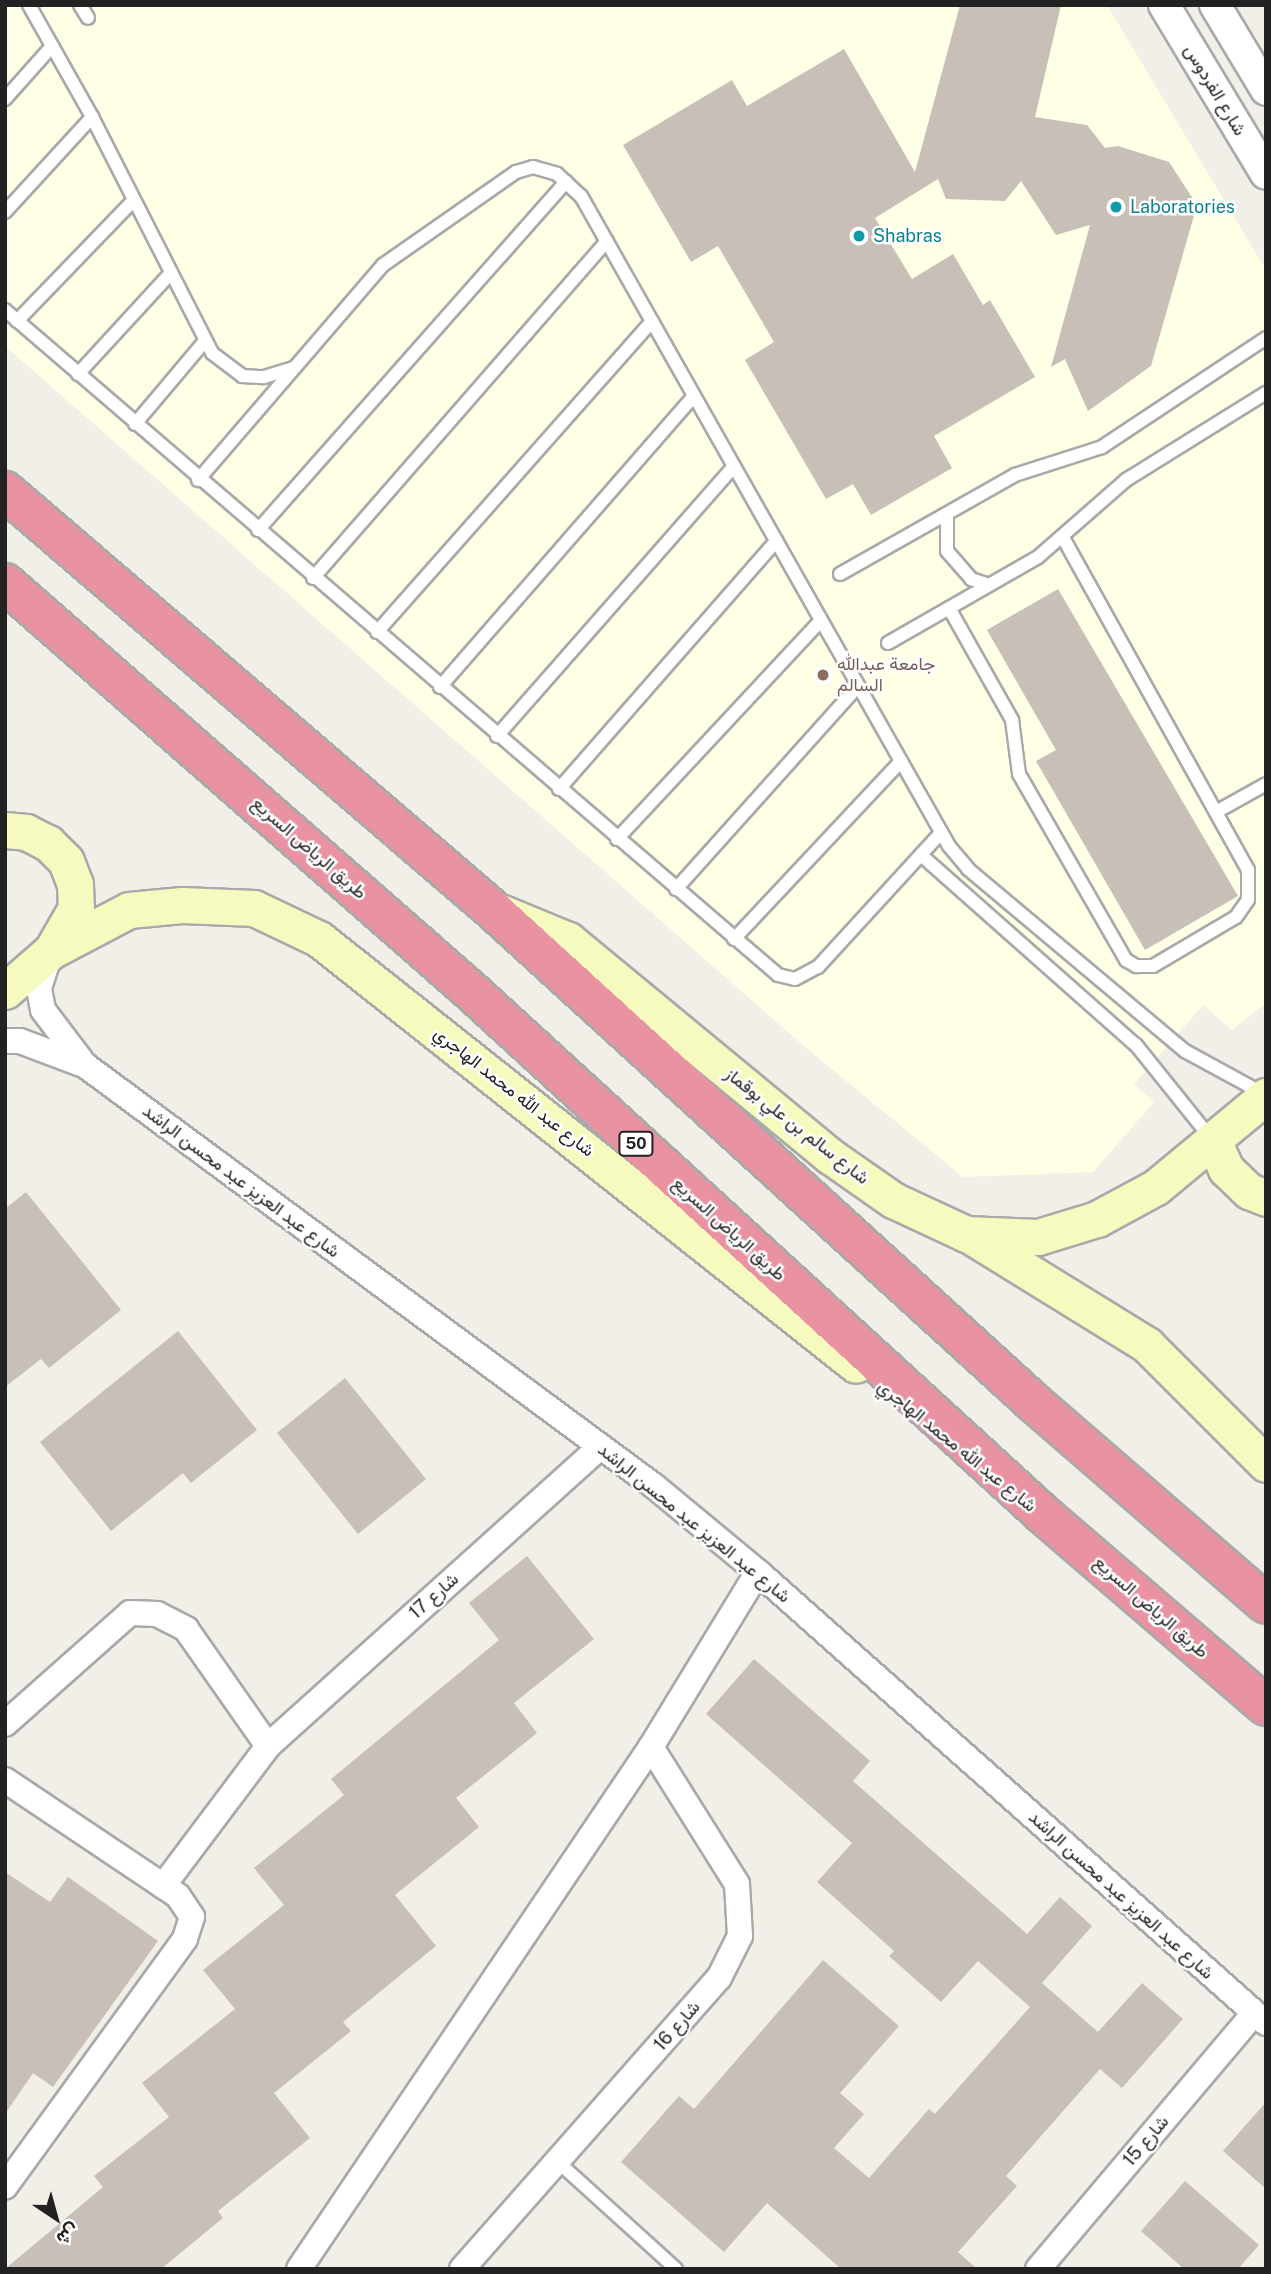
<!DOCTYPE html>
<meta charset="utf-8">
<style>
body{margin:0}
#map{position:relative;width:1271px;height:2274px;overflow:hidden;background:#f2efe9;font-family:"Public Sans",Vazirmatn,sans-serif}
div>[style]{position:absolute}
.education>*{inset:0;background:#ffffe5}
.building>*{inset:0;background:#c7bfb8}
.roads{filter:drop-shadow(2px 0 #a9a9a9) drop-shadow(-2px 0 #a9a9a9) drop-shadow(0 2px #a9a9a9) drop-shadow(0 -2px #a9a9a9)}
.service>*{height:12px;margin:-6px;padding:0 6px;transform-origin:6px;border-radius:6px;background:#fff}
.minor>*{height:24px;margin:-12px;padding:0 12px;transform-origin:12px;border-radius:12px;background:#fff}
.tertiary>*{height:30px;margin:-15px;padding:0 15px;transform-origin:15px;border-radius:15px;background:#fff}
.secondary>*{height:35px;margin:-17.5px;padding:0 17.5px;transform-origin:17.5px;border-radius:17.5px;background:#f7fabf}
.motorway>*{height:38px;margin:-19px;padding:0 19px;transform-origin:19px;border-radius:19px;background:#e892a2}
.dots>*{width:19px;height:19px;translate:-50% -50%;box-sizing:border-box;border:4px solid #fff;border-radius:50%}
span{translate:-50% -50%;white-space:nowrap;text-align:center;line-height:1.15;-webkit-text-stroke:5px #fff;paint-order:stroke}
.shield-label span{padding:2px 5px;background:#fff;border:2px solid;border-radius:5px;-webkit-text-stroke-width:0}
.shield-label{font-size:16px;color:#222;font-weight:700}
.street-label{font-size:18px;color:#222}
.culture-label{font-size:18px;color:#0d838f}
.left{translate:0 -50%;text-align:left}
.education-label{font-size:18px;color:#785e54}
.frame{position:absolute;inset:0;border:7px solid #222;pointer-events:none}
.north{position:absolute;left:21px;top:2183px;width:70px;height:70px;-webkit-text-stroke:5px #fff;paint-order:stroke;rotate:144deg;font-size:19px;font-weight:700;line-height:28px;text-align:center;color:#222}
.north::after{content:'';display:block;margin:auto;width:24px;height:32px;background:#222;clip-path:polygon(50% 0,100% 100%,50% 72%,0 100%)}
</style>
<div id="map">
<div class="education">
<i style="clip-path:polygon(5px 5px,1107px 5px,1266px 270px,1266px 1003px,1232px 1030px,1203px 1005px,1134px 1084px,1154px 1102px,1093px 1172px,963px 1177px,805px 1047px,5px 346px)"></i>
</div>
<div class="building">
<i style="clip-path:polygon(960px 5px,1061px 5px,1035px 117px,1087px 125px,1105px 148px,1118px 146px,1169px 162px,1197px 205px,1151px 366px,1088px 411px,1065px 359px,1051px 367px,1090px 225px,1056px 235px,1021px 181px,1005px 201px,946px 199px,938px 179px,875px 218px,912px 279px,953px 254px,983px 305px,990px 300px,1035px 377px,934px 436px,952px 468px,871px 515px,853px 484px,826px 499px,745px 360px,774px 342px,718px 246px,691px 262px,623px 145px,732px 80px,747px 106px,844px 49px,915px 172px)"></i>
<i style="clip-path:polygon(1058px 589px,1238px 896px,1145px 950px,1036px 761px,1056px 750px,987px 630px)"></i>
<i style="clip-path:polygon(26px 1192px,121px 1310px,49px 1368px,41px 1359px,5px 1387px,5px 1209px)"></i>
<i style="clip-path:polygon(178px 1331px,257px 1430px,191px 1483px,183px 1473px,111px 1531px,40px 1442px)"></i>
<i style="clip-path:polygon(345px 1378px,426px 1479px,358px 1534px,277px 1433px)"></i>
<i style="clip-path:polygon(527px 1556px,594px 1639px,514px 1703px,537px 1733px,456px 1798px,479px 1827px,395px 1895px,436px 1946px,343px 2022px,351px 2031px,274px 2093px,310px 2138px,218px 2211px,223px 2218px,161px 2269px,5px 2269px,103px 2187px,94px 2176px,169px 2117px,142px 2083px,235px 2009px,203px 1970px,284px 1905px,254px 1868px,344px 1795px,331px 1779px,499px 1640px,469px 1603px)"></i>
<i style="clip-path:polygon(754px 1659px,870px 1761px,853px 1781px,1027px 1934px,1060px 1897px,1092px 1926px,1042px 1983px,1098px 2032px,1142px 1983px,1183px 2019px,1122px 2088px,1100px 2069px,1006px 2176px,1017px 2186px,958px 2252px,977px 2269px,841px 2269px,767px 2203px,724px 2252px,621px 2162px,679px 2096px,694px 2109px,823px 1960px,899px 2026px,840px 2093px,864px 2114px,834px 2148px,869px 2178px,929px 2109px,935px 2114px,1030px 2007px,978px 1961px,941px 2002px,889px 1956px,894px 1951px,817px 1882px,852px 1843px,706px 1714px)"></i>
<i style="clip-path:polygon(5px 1872px,50px 1902px,68px 1877px,158px 1941px,53px 2087px,33px 2073px,5px 2114px)"></i>
<i style="clip-path:polygon(1266px 2102px,1266px 2189px,1223px 2151px)"></i>
<i style="clip-path:polygon(1185px 2181px,1259px 2245px,1238px 2269px,1184px 2269px,1141px 2231px)"></i>
</div>
<div class="roads">
<div class="service">
<i style="left:29px;top:5px;width:129px;rotate:60.6deg"></i>
<i style="left:92px;top:117px;width:265px;rotate:63deg"></i>
<i style="left:212px;top:353px;width:38px;rotate:37deg"></i>
<i style="left:242px;top:376px;width:22px;rotate:3deg"></i>
<i style="left:264px;top:377px;width:30px;rotate:-17deg"></i>
<i style="left:80px;top:5px;width:15px;rotate:58deg"></i>
<i style="left:5px;top:99px;width:71px;rotate:-48.4deg"></i>
<i style="left:5px;top:212px;width:129px;rotate:-47.5deg"></i>
<i style="left:5px;top:310px;width:1020px;rotate:40.7deg"></i>
<i style="left:778px;top:975px;width:17px;rotate:13deg"></i>
<i style="left:795px;top:979px;width:26px;rotate:-28deg"></i>
<i style="left:818px;top:967px;width:182px;rotate:-47.5deg"></i>
<i style="left:17px;top:321px;width:167px;rotate:-46deg"></i>
<i style="left:78px;top:374px;width:136px;rotate:-47.4deg"></i>
<i style="left:135px;top:424px;width:109px;rotate:-49.9deg"></i>
<i style="left:198px;top:480px;width:284px;rotate:-49.3deg"></i>
<i style="left:383px;top:265px;width:162px;rotate:-35deg"></i>
<i style="left:516px;top:172px;width:18px;rotate:-16deg"></i>
<i style="left:533px;top:167px;width:25px;rotate:16deg"></i>
<i style="left:557px;top:174px;width:33px;rotate:43deg"></i>
<i style="left:581px;top:196px;width:747px;rotate:60.48deg"></i>
<i style="left:949px;top:846px;width:30px;rotate:50deg"></i>
<i style="left:968px;top:869px;width:283px;rotate:40deg"></i>
<i style="left:1185px;top:1051px;width:88px;rotate:28.6deg"></i>
<i style="left:947px;top:514px;width:37px;rotate:90deg"></i>
<i style="left:947px;top:551px;width:37px;rotate:49deg"></i>
<i style="left:971px;top:579px;width:19px;rotate:18deg"></i>
<i style="left:258px;top:530px;width:465px;rotate:-48.5deg"></i>
<i style="left:840px;top:574px;width:201px;rotate:-29.5deg"></i>
<i style="left:1015px;top:475px;width:91px;rotate:-17.8deg"></i>
<i style="left:1102px;top:447px;width:197px;rotate:-33.6deg"></i>
<i style="left:313px;top:578px;width:447px;rotate:-48.9deg"></i>
<i style="left:949px;top:608px;width:129px;rotate:60.6deg"></i>
<i style="left:1012px;top:720px;width:54px;rotate:82.6deg"></i>
<i style="left:1019px;top:774px;width:215px;rotate:60.1deg"></i>
<i style="left:1126px;top:960px;width:12px;rotate:31deg"></i>
<i style="left:1136px;top:966px;width:17px"></i>
<i style="left:1153px;top:966px;width:96px;rotate:-30.6deg"></i>
<i style="left:1236px;top:917px;width:21px;rotate:-55deg"></i>
<i style="left:1248px;top:900px;width:30px;rotate:-90deg"></i>
<i style="left:1248px;top:870px;width:380px;rotate:-119.1deg"></i>
<i style="left:377px;top:632px;width:415px;rotate:-48.5deg"></i>
<i style="left:888px;top:643px;width:173px;rotate:-29.8deg"></i>
<i style="left:1038px;top:557px;width:117px;rotate:-41.2deg"></i>
<i style="left:1126px;top:480px;width:165px;rotate:-31.9deg"></i>
<i style="left:440px;top:687px;width:386px;rotate:-48.9deg"></i>
<i style="left:497px;top:736px;width:359px;rotate:-48.7deg"></i>
<i style="left:559px;top:789px;width:330px;rotate:-48.8deg"></i>
<i style="left:1216px;top:812px;width:57px;rotate:-29.2deg"></i>
<i style="left:617px;top:839px;width:299px;rotate:-47deg"></i>
<i style="left:921px;top:855px;width:287px;rotate:41.5deg"></i>
<i style="left:1136px;top:1045px;width:118px;rotate:51.2deg"></i>
<i style="left:676px;top:889px;width:273px;rotate:-48.1deg"></i>
<i style="left:734px;top:939px;width:244px;rotate:-46.8deg"></i>
<i style="left:557px;top:2161px;width:161px;rotate:42.2deg"></i>
</div>
<div class="minor">
<i style="left:51px;top:951px;width:40px;rotate:108deg"></i>
<i style="left:39px;top:989px;width:21px;rotate:79deg"></i>
<i style="left:43px;top:1010px;width:63px;rotate:52.8deg"></i>
<i style="left:5px;top:1041px;width:15px"></i>
<i style="left:20px;top:1041px;width:71px;rotate:20.7deg"></i>
<i style="left:86px;top:1066px;width:706px;rotate:36.48deg"></i>
<i style="left:654px;top:1486px;width:135px;rotate:39.6deg"></i>
<i style="left:758px;top:1572px;width:679px;rotate:41.6deg"></i>
<i style="left:5px;top:1724px;width:167px;rotate:-41.6deg"></i>
<i style="left:130px;top:1613px;width:27px;rotate:2deg"></i>
<i style="left:157px;top:1614px;width:33px;rotate:27deg"></i>
<i style="left:186px;top:1629px;width:143px;rotate:55deg"></i>
<i style="left:5px;top:1780px;width:208px;rotate:33.8deg"></i>
<i style="left:178px;top:1896px;width:25px;rotate:56deg"></i>
<i style="left:192px;top:1917px;width:23px;rotate:108deg"></i>
<i style="left:185px;top:1939px;width:306px;rotate:126deg"></i>
<i style="left:163px;top:1886px;width:175px;rotate:-53.1deg"></i>
<i style="left:268px;top:1746px;width:447px;rotate:-42deg"></i>
<i style="left:299px;top:2269px;width:630px;rotate:-56.01deg"></i>
<i style="left:651px;top:1747px;width:205px;rotate:-58.6deg"></i>
<i style="left:462px;top:2269px;width:388px;rotate:-48.6deg"></i>
<i style="left:719px;top:1978px;width:47px;rotate:-63.4deg"></i>
<i style="left:740px;top:1936px;width:52px;rotate:-93.3deg"></i>
<i style="left:737px;top:1884px;width:162px;rotate:-122.1deg"></i>
<i style="left:1038px;top:2269px;width:335px;rotate:-49.8deg"></i>
</div>
<div class="tertiary">
<i style="left:1164px;top:5px;width:197px;rotate:58.9deg"></i>
<i style="left:1215px;top:5px;width:99px;rotate:59deg"></i>
</div>
<div class="secondary">
<i style="left:5px;top:830px;width:21px;rotate:5deg"></i>
<i style="left:26px;top:832px;width:25px;rotate:27deg"></i>
<i style="left:48px;top:843px;width:25px;rotate:45deg"></i>
<i style="left:66px;top:861px;width:25px;rotate:69deg"></i>
<i style="left:75px;top:884px;width:24px;rotate:88deg"></i>
<i style="left:76px;top:908px;width:46px;rotate:119.9deg"></i>
<i style="left:500px;top:912px;width:74px;rotate:22.4deg"></i>
<i style="left:568px;top:940px;width:340px;rotate:39.5deg"></i>
<i style="left:830px;top:1156px;width:77px;rotate:34.9deg"></i>
<i style="left:893px;top:1200px;width:81px;rotate:25deg"></i>
<i style="left:966px;top:1234px;width:72px;rotate:2.4deg"></i>
<i style="left:1038px;top:1237px;width:62px;rotate:-17deg"></i>
<i style="left:1097px;top:1219px;width:67px;rotate:-28.5deg"></i>
<i style="left:1156px;top:1187px;width:143px;rotate:-39.6deg"></i>
<i style="left:5px;top:991px;width:61px;rotate:-41deg"></i>
<i style="left:51px;top:951px;width:88px;rotate:-27.7deg"></i>
<i style="left:129px;top:910px;width:53px;rotate:-5.4deg"></i>
<i style="left:182px;top:905px;width:72px;rotate:2.4deg"></i>
<i style="left:254px;top:908px;width:72px;rotate:25.5deg"></i>
<i style="left:319px;top:939px;width:685px;rotate:38.42deg"></i>
<i style="left:1213px;top:1140px;width:32px;rotate:66deg"></i>
<i style="left:1226px;top:1169px;width:32px;rotate:44deg"></i>
<i style="left:1249px;top:1191px;width:18px;rotate:22deg"></i>
<i style="left:974px;top:1238px;width:203px;rotate:31.7deg"></i>
<i style="left:1147px;top:1345px;width:168px;rotate:45deg"></i>
</div>
<div class="motorway">
<i style="left:5px;top:491px;width:642px;rotate:40.64deg"></i>
<i style="left:492px;top:909px;width:732px;rotate:42.34deg"></i>
<i style="left:1033px;top:1402px;width:308px;rotate:40.9deg"></i>
<i style="left:5px;top:583px;width:619px;rotate:41.2deg"></i>
<i style="left:471px;top:991px;width:778px;rotate:42.45deg"></i>
<i style="left:1045px;top:1516px;width:291px;rotate:40.7deg"></i>
</div>
</div>
<div class="dots">
<i style="left:1116px;top:207px;background:#0f9aa8"></i>
<i style="left:859px;top:236px;background:#0f9aa8"></i>
<i style="left:823px;top:675px;background:#8d6e63"></i>
</div>
<div class="shield-label">
<span style="left:636px;top:1144px">50</span>
</div>
<div class="street-label">
<span style="left:1215px;top:90px;rotate:59deg">شارع الفردوس</span>
<span style="left:309px;top:848px;rotate:41deg">طريق الرياض السريع</span>
<span style="left:514px;top:1092px;rotate:38deg">شارع عبد الله محمد الهاجري</span>
<span style="left:797px;top:1126px;rotate:38deg">شارع سالم بن علي بوقماز</span>
<span style="left:241px;top:1181px;rotate:37deg">شارع عبد العزيز عبد محسن الراشد</span>
<span style="left:729px;top:1229px;rotate:42deg">طريق الرياض السريع</span>
<span style="left:957px;top:1446px;rotate:39deg">شارع عبد الله محمد الهاجري</span>
<span style="left:694px;top:1523px;rotate:39deg">شارع عبد العزيز عبد محسن الراشد</span>
<span style="left:434px;top:1596px;rotate:-42deg">شارع 17</span>
<span style="left:1151px;top:1607px;rotate:41deg">طريق الرياض السريع</span>
<span style="left:1121px;top:1895px;rotate:42deg">شارع عبد العزيز عبد محسن الراشد</span>
<span style="left:677px;top:2026px;rotate:-49deg">شارع 16</span>
<span style="left:1146px;top:2141px;rotate:-50deg">شارع 15</span>
</div>
<div class="culture-label">
<span class="left" style="left:1130px;top:207px">Laboratories</span>
<span class="left" style="left:873px;top:236px">Shabras</span>
</div>
<div class="education-label">
<span class="left" style="left:837px;top:675px">جامعة عبدالله<br>السالم</span>
</div>
<div class="frame"></div>
<div class="north">ش</div>
</div>
